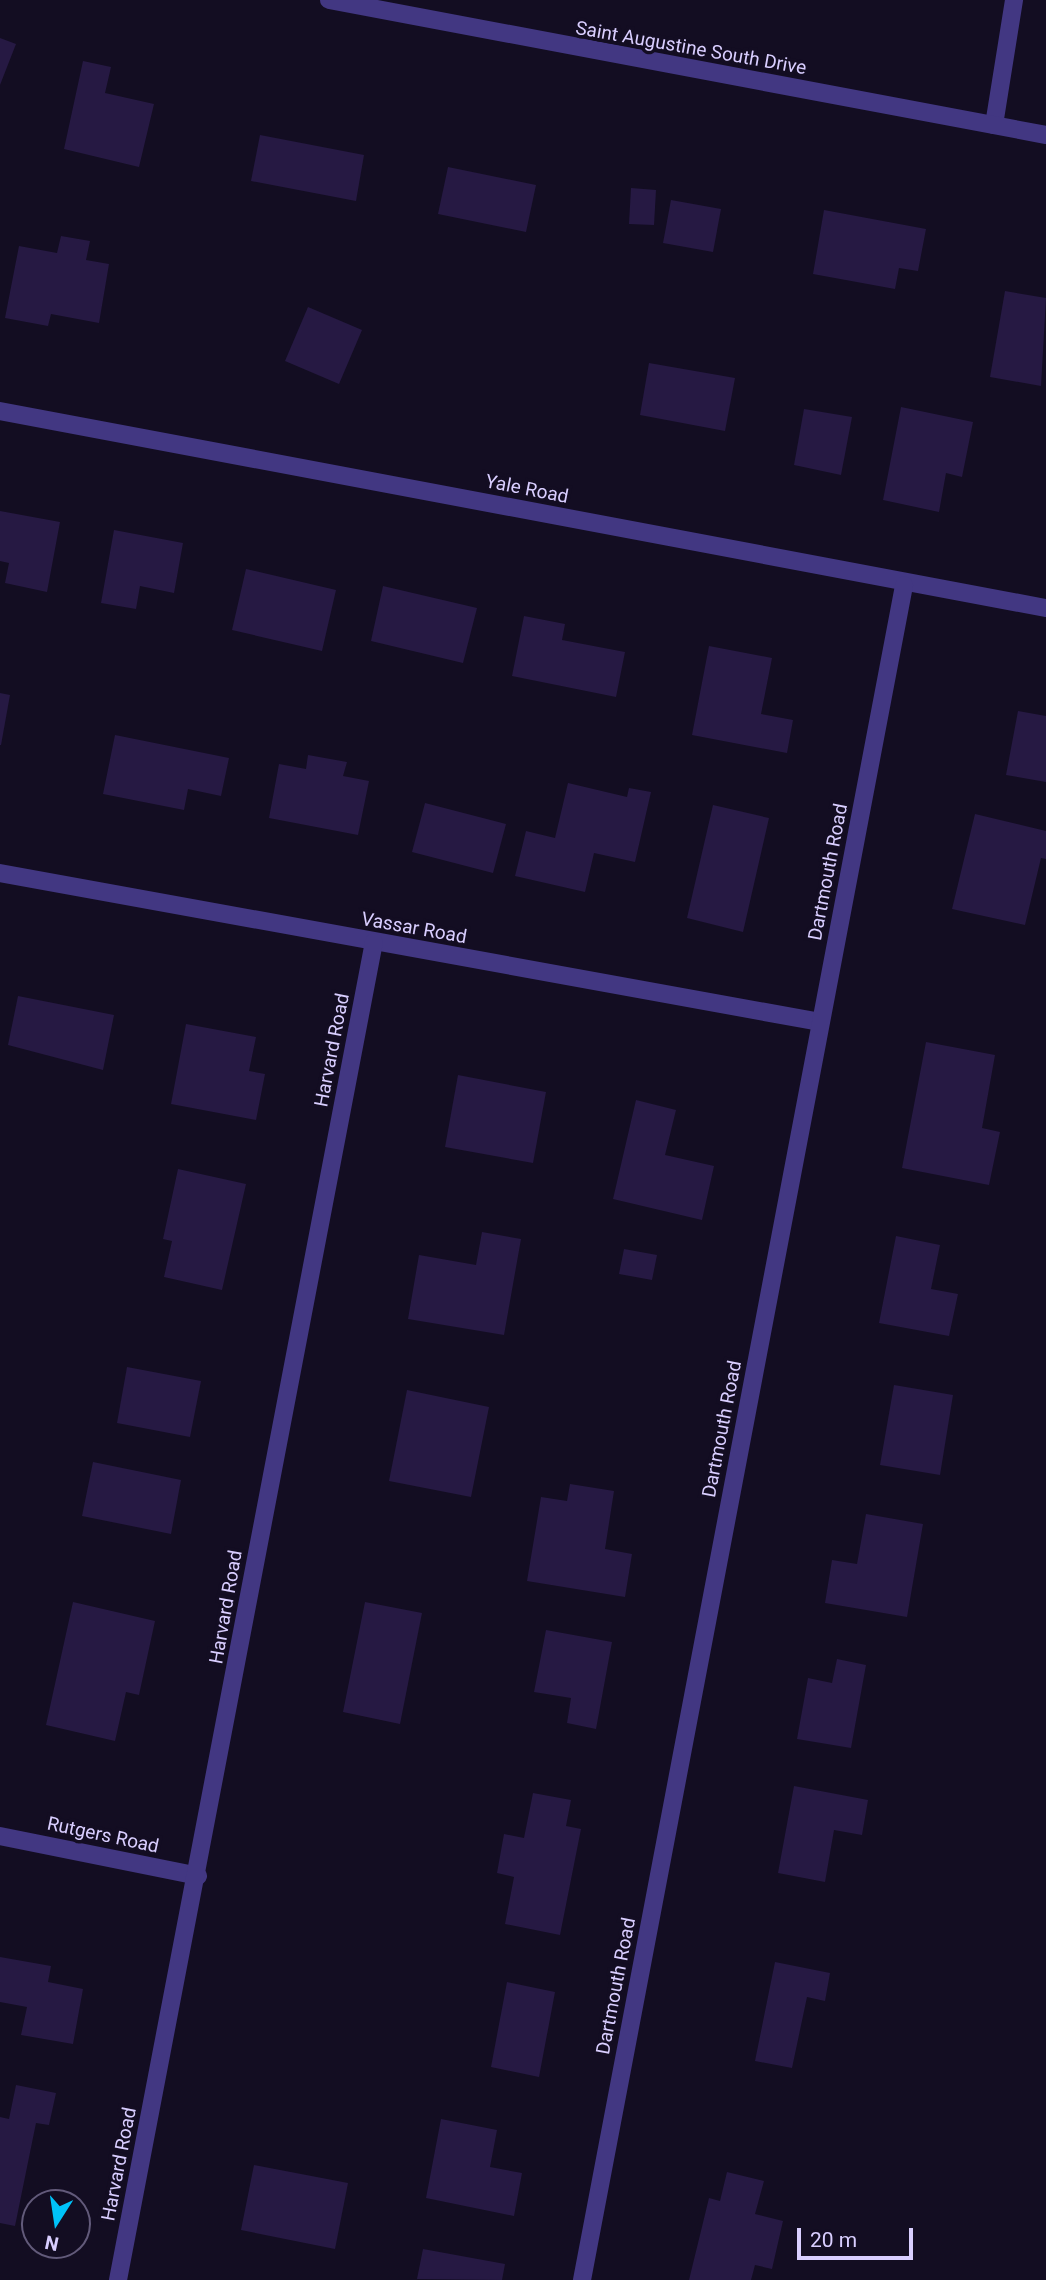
<!DOCTYPE html>
<style>
body{margin:0}
#map{position:relative;width:1046px;height:2280px;overflow:hidden;background:#130d22;font-family:Roboto,sans-serif}
div>[style]{position:absolute}
.building>*{inset:0;background:#261943}
.minor>*{height:18px;margin:-9px;padding:0 9px;transform-origin:9px;border-radius:9px;background:#423782}
.tertiary>*{height:18px;margin:-9px;padding:0 9px;transform-origin:9px;border-radius:9px;background:#423782}
span{translate:-50% -50%;white-space:nowrap;text-align:center;line-height:1.15;-webkit-text-stroke:7px #130d22;paint-order:stroke}
.street-label{font-size:19px;color:#d9ceff}
.north{position:absolute;left:21px;top:2189px;width:70px;height:70px;box-sizing:border-box;background:#130d22;border:2px solid #625a7a;border-radius:50%;rotate:192deg;font-size:19px;font-weight:700;line-height:28px;text-align:center;color:#d9ceff}
.north::after{content:'';display:block;margin:auto;width:24px;height:32px;background:#00c3f9;clip-path:polygon(50% 0,100% 100%,50% 72%,0 100%)}
.scale{position:absolute;left:797px;top:2228px;width:116px;height:32px;box-sizing:border-box;border:4px solid #d9ceff;border-top:0;padding-left:9px;font-size:21px;line-height:24px;white-space:nowrap;color:#d9ceff;-webkit-text-stroke:5px #130d22;paint-order:stroke}
</style>
<div id="map">
<div class="building">
<i style="clip-path:polygon(0 38px,16px 44px,0 85px)"></i>
<i style="clip-path:polygon(83px 61px,111px 67px,105px 93px,154px 104px,139px 167px,64px 149px)"></i>
<i style="clip-path:polygon(260px 135px,364px 155px,356px 201px,251px 181px)"></i>
<i style="clip-path:polygon(448px 167px,536px 185px,526px 232px,438px 214px)"></i>
<i style="clip-path:polygon(631px 188px,656px 190px,654px 225px,629px 224px)"></i>
<i style="clip-path:polygon(671px 200px,721px 209px,713px 252px,663px 243px)"></i>
<i style="clip-path:polygon(824px 210px,926px 229px,918px 271px,899px 268px,895px 289px,813px 274px)"></i>
<i style="clip-path:polygon(61px 236px,90px 241px,86px 260px,109px 264px,99px 323px,51px 314px,48px 326px,5px 318px,19px 246px,57px 253px)"></i>
<i style="clip-path:polygon(1005px 291px,1046px 298px,1041px 386px,990px 377px)"></i>
<i style="clip-path:polygon(308px 307px,362px 330px,339px 384px,285px 361px)"></i>
<i style="clip-path:polygon(649px 363px,735px 378px,725px 431px,640px 415px)"></i>
<i style="clip-path:polygon(901px 407px,973px 422px,962px 477px,946px 473px,939px 512px,883px 500px)"></i>
<i style="clip-path:polygon(804px 409px,852px 417px,841px 475px,794px 465px)"></i>
<i style="clip-path:polygon(0 511px,60px 522px,47px 592px,5px 583px,9px 563px,0 561px)"></i>
<i style="clip-path:polygon(114px 530px,183px 543px,174px 593px,140px 586px,136px 609px,101px 603px)"></i>
<i style="clip-path:polygon(246px 569px,336px 590px,322px 651px,232px 630px)"></i>
<i style="clip-path:polygon(383px 586px,477px 608px,463px 663px,371px 641px)"></i>
<i style="clip-path:polygon(524px 616px,565px 624px,562px 640px,625px 652px,616px 697px,512px 676px)"></i>
<i style="clip-path:polygon(709px 646px,772px 658px,761px 714px,793px 720px,787px 753px,692px 735px)"></i>
<i style="clip-path:polygon(0 693px,10px 695px,1px 745px,0 745px)"></i>
<i style="clip-path:polygon(1018px 711px,1046px 716px,1046px 782px,1006px 775px)"></i>
<i style="clip-path:polygon(115px 735px,229px 758px,221px 796px,188px 789px,184px 810px,103px 794px)"></i>
<i style="clip-path:polygon(308px 755px,347px 762px,343px 776px,369px 781px,358px 835px,269px 818px,279px 764px,306px 769px)"></i>
<i style="clip-path:polygon(568px 783px,627px 797px,629px 788px,651px 792px,635px 862px,594px 853px,585px 892px,515px 876px,526px 831px,555px 838px)"></i>
<i style="clip-path:polygon(425px 803px,506px 824px,493px 873px,412px 852px)"></i>
<i style="clip-path:polygon(713px 805px,769px 818px,743px 932px,687px 918px)"></i>
<i style="clip-path:polygon(975px 814px,1046px 831px,1046px 859px,1041px 858px,1025px 925px,952px 909px)"></i>
<i style="clip-path:polygon(18px 996px,114px 1015px,103px 1070px,8px 1045px)"></i>
<i style="clip-path:polygon(186px 1024px,256px 1037px,249px 1071px,265px 1074px,256px 1120px,171px 1104px)"></i>
<i style="clip-path:polygon(926px 1042px,995px 1055px,982px 1128px,1000px 1132px,989px 1185px,902px 1168px)"></i>
<i style="clip-path:polygon(458px 1075px,546px 1092px,533px 1163px,445px 1147px)"></i>
<i style="clip-path:polygon(636px 1100px,676px 1110px,665px 1155px,714px 1166px,702px 1220px,613px 1199px)"></i>
<i style="clip-path:polygon(178px 1169px,246px 1184px,222px 1290px,164px 1277px,172px 1241px,163px 1239px)"></i>
<i style="clip-path:polygon(482px 1232px,521px 1239px,504px 1335px,408px 1319px,419px 1255px,476px 1265px)"></i>
<i style="clip-path:polygon(896px 1236px,940px 1245px,931px 1289px,958px 1294px,949px 1336px,879px 1323px)"></i>
<i style="clip-path:polygon(624px 1249px,657px 1255px,652px 1280px,619px 1274px)"></i>
<i style="clip-path:polygon(127px 1367px,201px 1381px,190px 1437px,117px 1423px)"></i>
<i style="clip-path:polygon(894px 1385px,953px 1395px,940px 1475px,880px 1465px)"></i>
<i style="clip-path:polygon(407px 1390px,489px 1407px,471px 1497px,389px 1481px)"></i>
<i style="clip-path:polygon(93px 1462px,181px 1480px,171px 1534px,82px 1516px)"></i>
<i style="clip-path:polygon(570px 1484px,614px 1491px,605px 1549px,632px 1554px,625px 1597px,527px 1581px,541px 1497px,567px 1501px)"></i>
<i style="clip-path:polygon(866px 1514px,923px 1524px,907px 1617px,825px 1603px,832px 1560px,857px 1564px)"></i>
<i style="clip-path:polygon(73px 1602px,155px 1621px,139px 1695px,126px 1692px,115px 1741px,46px 1725px)"></i>
<i style="clip-path:polygon(365px 1602px,422px 1613px,400px 1724px,343px 1712px)"></i>
<i style="clip-path:polygon(546px 1630px,612px 1642px,596px 1729px,567px 1723px,571px 1698px,534px 1692px)"></i>
<i style="clip-path:polygon(837px 1659px,866px 1665px,851px 1748px,797px 1739px,808px 1678px,832px 1683px)"></i>
<i style="clip-path:polygon(794px 1786px,868px 1800px,862px 1835px,834px 1830px,825px 1882px,778px 1873px)"></i>
<i style="clip-path:polygon(533px 1793px,571px 1800px,566px 1826px,581px 1829px,560px 1935px,505px 1924px,514px 1877px,497px 1873px,504px 1834px,524px 1838px)"></i>
<i style="clip-path:polygon(0 1957px,51px 1966px,48px 1982px,83px 1989px,73px 2044px,21px 2035px,27px 2007px,0 2002px)"></i>
<i style="clip-path:polygon(775px 1962px,830px 1973px,825px 2001px,807px 1997px,792px 2068px,755px 2061px)"></i>
<i style="clip-path:polygon(507px 1982px,555px 1992px,539px 2077px,491px 2067px)"></i>
<i style="clip-path:polygon(16px 2085px,56px 2093px,49px 2125px,36px 2123px,15px 2226px,0 2223px,0 2117px,9px 2119px)"></i>
<i style="clip-path:polygon(441px 2119px,497px 2130px,490px 2167px,522px 2173px,514px 2216px,426px 2198px)"></i>
<i style="clip-path:polygon(254px 2165px,348px 2183px,335px 2249px,241px 2230px)"></i>
<i style="clip-path:polygon(727px 2172px,764px 2181px,755px 2214px,783px 2221px,772px 2269px,755px 2265px,751px 2280px,689px 2280px,709px 2198px,720px 2201px)"></i>
<i style="clip-path:polygon(423px 2249px,505px 2264px,502px 2280px,417px 2279px)"></i>
</div>
<div class="minor">
<i style="left:994px;top:125px;width:127px;rotate:-80.9deg"></i>
<i style="left:0;top:411px;width:1064px;rotate:10.67deg"></i>
<i style="left:0;top:873px;width:833px;rotate:10.3deg"></i>
<i style="left:0;top:1836px;width:202px;rotate:11.4deg"></i>
<i style="left:118px;top:2280px;width:1362px;rotate:-79.17deg"></i>
<i style="left:582px;top:2280px;width:1725px;rotate:-79.24deg"></i>
</div>
<div class="tertiary">
<i style="left:329px;top:0;width:730px;rotate:10.66deg"></i>
</div>
<div class="street-label">
<span style="left:691px;top:48px;rotate:10deg">Saint Augustine South Drive</span>
<span style="left:527px;top:489px;rotate:11deg">Yale Road</span>
<span style="left:828px;top:872px;rotate:-79deg">Dartmouth Road</span>
<span style="left:414px;top:928px;rotate:10deg">Vassar Road</span>
<span style="left:332px;top:1050px;rotate:-79deg">Harvard Road</span>
<span style="left:722px;top:1429px;rotate:-79deg">Dartmouth Road</span>
<span style="left:226px;top:1607px;rotate:-80deg">Harvard Road</span>
<span style="left:103px;top:1835px;rotate:12deg">Rutgers Road</span>
<span style="left:616px;top:1986px;rotate:-79deg">Dartmouth Road</span>
<span style="left:119px;top:2164px;rotate:-79deg">Harvard Road</span>
</div>
<div class="north">N</div>
<div class="scale">20 m</div>
</div>
